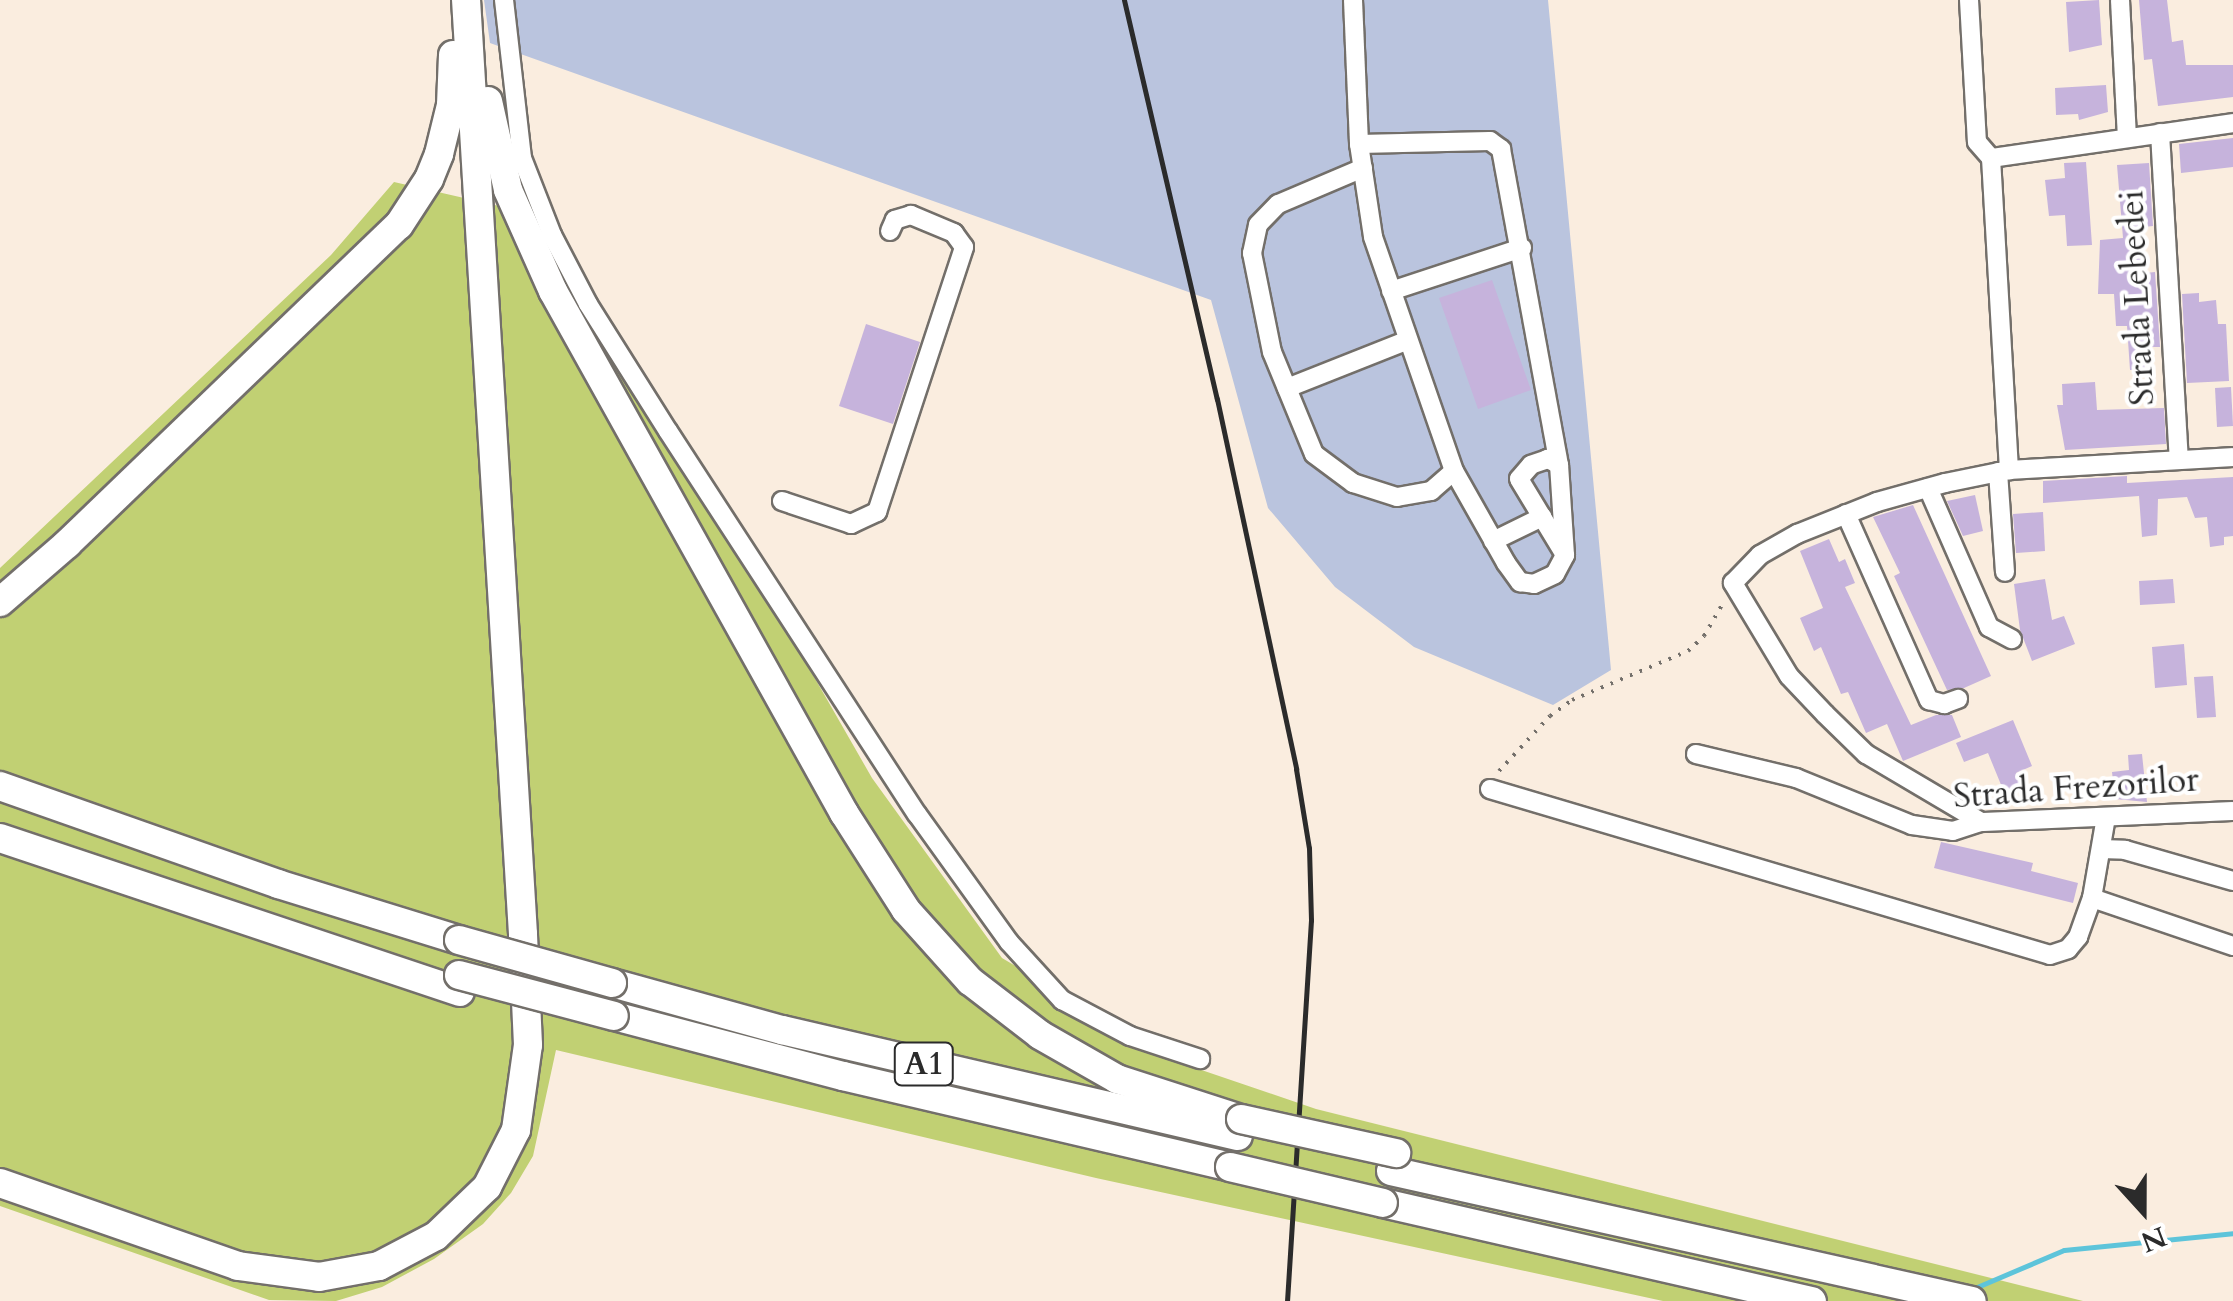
<!DOCTYPE html>
<style>
body{margin:0}
#map{position:relative;width:2233px;height:1301px;overflow:hidden;background:#faeddf;font-family:Cardo,serif}
div>[style]{position:absolute}
.industrial>*{inset:0;background:#bac4de}
.green>*{inset:0;background:#c1d073}
.stream>*{height:5px;margin:-2.5px;padding:0 2.5px;transform-origin:2.5px;border-radius:2.5px;background:#5dc4da}
.building>*{inset:0;background:#c6b3dc}
.path>*{height:4px;margin-top:-2px;transform-origin:0;background:repeating-linear-gradient(90deg,#736f6a 0 2.5px,transparent 0 10.5px)}
.roads{filter:drop-shadow(2px 0 #736f6a) drop-shadow(-2px 0 #736f6a) drop-shadow(0 2px #736f6a) drop-shadow(0 -2px #736f6a)}
.minor>*{height:18px;margin:-9px;padding:0 9px;transform-origin:9px;border-radius:9px;background:#fff}
.highway>*{height:28px;margin:-14px;padding:0 14px;transform-origin:14px;border-radius:14px;background:#fff}
.rail>*{height:5px;margin:-2.5px;padding:0 2.5px;transform-origin:2.5px;border-radius:2.5px;background:#2b2b2b}
.bridges{filter:drop-shadow(2px 0 #736f6a) drop-shadow(-2px 0 #736f6a) drop-shadow(0 2px #736f6a) drop-shadow(0 -2px #736f6a)}
.highway-bridge>*{height:28px;margin:-14px;padding:0 14px;transform-origin:14px;border-radius:14px;background:#fff}
span{translate:-50% -50%;white-space:nowrap;text-align:center;line-height:1.15;-webkit-text-stroke:8px #fff;paint-order:stroke}
.shield-label span{padding:2px 8px;background:#fff;border:2px solid;border-radius:8px;-webkit-text-stroke-width:0}
.shield-label{font-size:32px;color:#2b2b2b;font-weight:700}
.street-label{font-size:35px;color:#2b2b2b}
.north{position:absolute;left:2093px;top:1161px;width:100px;height:100px;-webkit-text-stroke:8px #fff;paint-order:stroke;rotate:159deg;font-size:28px;font-weight:700;line-height:40px;text-align:center;color:#2b2b2b}
.north::after{content:'';display:block;margin:auto;width:35px;height:45px;background:#2b2b2b;clip-path:polygon(50% 0,100% 100%,50% 72%,0 100%)}
</style>
<div id="map">
<div class="industrial">
<i style="clip-path:polygon(484px 0,1548px 0,1611px 670px,1553px 705px,1414px 647px,1335px 587px,1268px 508px,1211px 300px,490px 43px)"></i>
</div>
<div class="green">
<i style="clip-path:polygon(394px 182px,551px 218px,872px 778px,1002px 958px,1175px 1061px,1316px 1109px,2083px 1301px,1663px 1301px,1096px 1178px,556px 1050px,533px 1156px,511px 1193px,483px 1224px,434px 1259px,382px 1287px,336px 1301px,269px 1300px,0 1206px,0 568px,331px 255px)"></i>
</div>
<div class="stream">
<i style="left:1970px;top:1290px;width:102px;rotate:-23.1deg"></i>
<i style="left:2064px;top:1250px;width:170px;rotate:-5.7deg"></i>
</div>
<div class="building">
<i style="clip-path:polygon(2099px 0,2102px 45px,2069px 52px,2066px 2px)"></i>
<i style="clip-path:polygon(2139px 0,2167px 0,2172px 42px,2183px 40px,2186px 65px,2233px 65px,2233px 97px,2158px 106px,2152px 59px,2144px 60px)"></i>
<i style="clip-path:polygon(2106px 85px,2108px 112px,2079px 120px,2078px 114px,2056px 115px,2055px 88px)"></i>
<i style="clip-path:polygon(2233px 138px,2233px 167px,2181px 173px,2179px 144px)"></i>
<i style="clip-path:polygon(2086px 162px,2092px 245px,2067px 246px,2065px 215px,2049px 216px,2045px 180px,2065px 178px,2064px 163px)"></i>
<i style="clip-path:polygon(2149px 163px,2153px 226px,2144px 227px,2146px 273px,2155px 272px,2160px 347px,2151px 347px,2152px 355px,2144px 356px,2145px 369px,2130px 370px,2127px 326px,2116px 326px,2114px 294px,2098px 294px,2100px 240px,2123px 238px,2117px 165px)"></i>
<i style="clip-path:polygon(1492px 280px,1531px 390px,1478px 409px,1439px 298px)"></i>
<i style="clip-path:polygon(2199px 293px,2199px 302px,2216px 300px,2218px 324px,2226px 324px,2229px 381px,2187px 383px,2182px 294px)"></i>
<i style="clip-path:polygon(866px 324px,920px 342px,893px 424px,839px 406px)"></i>
<i style="clip-path:polygon(2095px 382px,2097px 410px,2164px 408px,2166px 444px,2065px 450px,2057px 405px,2063px 405px,2062px 384px)"></i>
<i style="clip-path:polygon(2231px 387px,2233px 426px,2217px 427px,2215px 388px)"></i>
<i style="clip-path:polygon(2127px 476px,2127px 483px,2233px 477px,2233px 536px,2224px 537px,2224px 545px,2210px 547px,2207px 517px,2195px 518px,2187px 497px,2158px 499px,2157px 535px,2142px 537px,2139px 496px,2043px 503px,2043px 481px)"></i>
<i style="clip-path:polygon(1975px 495px,1983px 531px,1963px 536px,1947px 501px)"></i>
<i style="clip-path:polygon(1913px 505px,1991px 676px,1964px 688px,1947px 690px,1894px 576px,1900px 573px,1873px 517px)"></i>
<i style="clip-path:polygon(2043px 512px,2045px 551px,2016px 553px,2013px 514px)"></i>
<i style="clip-path:polygon(1829px 539px,1839px 562px,1845px 559px,1855px 583px,1845px 587px,1911px 725px,1936px 715px,1952px 715px,1961px 737px,1903px 761px,1887px 724px,1866px 733px,1848px 692px,1841px 694px,1821px 647px,1814px 651px,1800px 618px,1823px 608px,1800px 551px)"></i>
<i style="clip-path:polygon(2045px 579px,2052px 620px,2064px 616px,2075px 644px,2032px 661px,2020px 630px,2014px 584px)"></i>
<i style="clip-path:polygon(2173px 579px,2175px 603px,2140px 605px,2139px 581px)"></i>
<i style="clip-path:polygon(2184px 644px,2187px 685px,2155px 688px,2152px 647px)"></i>
<i style="clip-path:polygon(2213px 676px,2216px 717px,2197px 718px,2194px 677px)"></i>
<i style="clip-path:polygon(2013px 720px,2032px 766px,2016px 773px,2021px 785px,2004px 792px,1988px 753px,1964px 762px,1956px 743px)"></i>
<i style="clip-path:polygon(2142px 754px,2147px 802px,2115px 799px,2112px 772px,2129px 770px,2128px 755px)"></i>
<i style="clip-path:polygon(1941px 842px,2033px 863px,2031px 871px,2078px 883px,2073px 903px,1934px 868px)"></i>
</div>
<div class="path">
<i style="left:1499px;top:771px;width:75px;rotate:-47.2deg"></i>
<i style="left:1550px;top:716px;width:27px;rotate:-36deg"></i>
<i style="left:1572px;top:700px;width:126px;rotate:-22.9deg"></i>
<i style="left:1688px;top:651px;width:22px;rotate:-43deg"></i>
<i style="left:1704px;top:636px;width:39px;rotate:-60deg"></i>
</div>
<div class="roads">
<div class="minor">
<i style="left:504px;top:0;width:159px;rotate:83.5deg"></i>
<i style="left:522px;top:158px;width:83px;rotate:68.7deg"></i>
<i style="left:552px;top:235px;width:78px;rotate:62.4deg"></i>
<i style="left:588px;top:304px;width:150px;rotate:57.8deg"></i>
<i style="left:668px;top:431px;width:457px;rotate:57deg"></i>
<i style="left:917px;top:814px;width:158px;rotate:54.3deg"></i>
<i style="left:1009px;top:942px;width:79px;rotate:47.6deg"></i>
<i style="left:1062px;top:1000px;width:77px;rotate:27.9deg"></i>
<i style="left:1130px;top:1036px;width:74px;rotate:18.2deg"></i>
<i style="left:1353px;top:0;width:144px;rotate:87.6deg"></i>
<i style="left:1359px;top:144px;width:131px;rotate:-1.3deg"></i>
<i style="left:1490px;top:141px;width:14px;rotate:36deg"></i>
<i style="left:1501px;top:149px;width:321px;rotate:79.6deg"></i>
<i style="left:1969px;top:0;width:142px;rotate:86.8deg"></i>
<i style="left:1977px;top:142px;width:21px;rotate:49deg"></i>
<i style="left:2120px;top:0;width:138px;rotate:87.1deg"></i>
<i style="left:2160px;top:133px;width:327px;rotate:86.7deg"></i>
<i style="left:1359px;top:144px;width:94px;rotate:81.4deg"></i>
<i style="left:1373px;top:237px;width:248px;rotate:70.9deg"></i>
<i style="left:1454px;top:471px;width:106px;rotate:60.5deg"></i>
<i style="left:1506px;top:563px;width:24px;rotate:54deg"></i>
<i style="left:1520px;top:582px;width:14px;rotate:8deg"></i>
<i style="left:1534px;top:584px;width:23px;rotate:-25deg"></i>
<i style="left:1555px;top:574px;width:21px;rotate:-62deg"></i>
<i style="left:1565px;top:555px;width:90px;rotate:-93.8deg"></i>
<i style="left:1559px;top:465px;width:13px;rotate:-151deg"></i>
<i style="left:1548px;top:459px;width:18px;rotate:161deg"></i>
<i style="left:1531px;top:465px;width:18px;rotate:131deg"></i>
<i style="left:1519px;top:479px;width:89px;rotate:58.8deg"></i>
<i style="left:1991px;top:158px;width:313px;rotate:86.7deg"></i>
<i style="left:1991px;top:158px;width:245px;rotate:-8.2deg"></i>
<i style="left:1363px;top:168px;width:92px;rotate:157deg"></i>
<i style="left:1278px;top:204px;width:29px;rotate:134deg"></i>
<i style="left:1258px;top:225px;width:29px;rotate:102deg"></i>
<i style="left:1252px;top:253px;width:101px;rotate:78.6deg"></i>
<i style="left:1272px;top:352px;width:110px;rotate:67.6deg"></i>
<i style="left:1314px;top:454px;width:49px;rotate:36.6deg"></i>
<i style="left:1353px;top:483px;width:46px;rotate:17.7deg"></i>
<i style="left:1397px;top:497px;width:35px;rotate:-10deg"></i>
<i style="left:1431px;top:491px;width:30px;rotate:-41deg"></i>
<i style="left:1391px;top:291px;width:138px;rotate:-18.2deg"></i>
<i style="left:1287px;top:388px;width:130px;rotate:-21.6deg"></i>
<i style="left:1998px;top:472px;width:100px;rotate:86deg"></i>
<i style="left:1928px;top:488px;width:152px;rotate:66.3deg"></i>
<i style="left:1989px;top:627px;width:26px;rotate:28deg"></i>
<i style="left:782px;top:501px;width:73px;rotate:18.4deg"></i>
<i style="left:851px;top:524px;width:29px;rotate:-25deg"></i>
<i style="left:877px;top:512px;width:279px;rotate:-71.8deg"></i>
<i style="left:964px;top:247px;width:17px;rotate:-126deg"></i>
<i style="left:954px;top:233px;width:47px;rotate:-157.3deg"></i>
<i style="left:911px;top:215px;width:17px;rotate:163deg"></i>
<i style="left:895px;top:220px;width:12px;rotate:114deg"></i>
<i style="left:1846px;top:514px;width:204px;rotate:66deg"></i>
<i style="left:1929px;top:700px;width:16px;rotate:15deg"></i>
<i style="left:1944px;top:704px;width:15px;rotate:-20deg"></i>
<i style="left:1493px;top:541px;width:55px;rotate:-26.1deg"></i>
<i style="left:1696px;top:754px;width:103px;rotate:13.5deg"></i>
<i style="left:1796px;top:778px;width:125px;rotate:22.1deg"></i>
<i style="left:1912px;top:825px;width:41px;rotate:8.3deg"></i>
<i style="left:1953px;top:831px;width:29px;rotate:-18deg"></i>
<i style="left:1981px;top:822px;width:252px;rotate:-2.5deg"></i>
<i style="left:1490px;top:789px;width:584px;rotate:16.51deg"></i>
<i style="left:2050px;top:955px;width:19px;rotate:-18deg"></i>
<i style="left:2068px;top:949px;width:16px;rotate:-50deg"></i>
<i style="left:2078px;top:937px;width:41px;rotate:-70.3deg"></i>
<i style="left:2092px;top:898px;width:82px;rotate:-80.2deg"></i>
<i style="left:1981px;top:822px;width:134px;rotate:-149.4deg"></i>
<i style="left:1866px;top:754px;width:57px;rotate:-135.7deg"></i>
<i style="left:1825px;top:714px;width:52px;rotate:-133.5deg"></i>
<i style="left:1789px;top:676px;width:109px;rotate:-121.1deg"></i>
<i style="left:1733px;top:583px;width:39px;rotate:-46deg"></i>
<i style="left:1760px;top:555px;width:43px;rotate:-29.6deg"></i>
<i style="left:1797px;top:534px;width:86px;rotate:-21.8deg"></i>
<i style="left:1877px;top:502px;width:71px;rotate:-15.6deg"></i>
<i style="left:1945px;top:483px;width:65px;rotate:-11.5deg"></i>
<i style="left:2009px;top:470px;width:224px;rotate:-3.3deg"></i>
<i style="left:2101px;top:849px;width:24px;rotate:2deg"></i>
<i style="left:2125px;top:850px;width:112px;rotate:16deg"></i>
<i style="left:2092px;top:898px;width:149px;rotate:18.8deg"></i>
</div>
<div class="highway">
<i style="left:488px;top:101px;width:91px;rotate:77.3deg"></i>
<i style="left:508px;top:190px;width:111px;rotate:66deg"></i>
<i style="left:553px;top:291px;width:598px;rotate:60.86deg"></i>
<i style="left:844px;top:813px;width:115px;rotate:57.4deg"></i>
<i style="left:906px;top:910px;width:96px;rotate:48deg"></i>
<i style="left:970px;top:981px;width:88px;rotate:37.6deg"></i>
<i style="left:1040px;top:1035px;width:89px;rotate:29.7deg"></i>
<i style="left:1117px;top:1079px;width:130px;rotate:17.9deg"></i>
<i style="left:0;top:602px;width:89px;rotate:-40.9deg"></i>
<i style="left:67px;top:544px;width:460px;rotate:-43.9deg"></i>
<i style="left:399px;top:225px;width:55px;rotate:-56.9deg"></i>
<i style="left:429px;top:179px;width:27px;rotate:-68deg"></i>
<i style="left:439px;top:154px;width:50px;rotate:-76.2deg"></i>
<i style="left:451px;top:105px;width:50px;rotate:-87.7deg"></i>
<i style="left:0;top:786px;width:295px;rotate:19.4deg"></i>
<i style="left:278px;top:884px;width:189px;rotate:17.2deg"></i>
<i style="left:0;top:838px;width:485px;rotate:18.5deg"></i>
<i style="left:612px;top:983px;width:176px;rotate:15.5deg"></i>
<i style="left:782px;top:1030px;width:468px;rotate:13.1deg"></i>
<i style="left:614px;top:1016px;width:237px;rotate:14.7deg"></i>
<i style="left:843px;top:1076px;width:398px;rotate:13.2deg"></i>
<i style="left:1391px;top:1171px;width:595px;rotate:12.61deg"></i>
<i style="left:0;top:1183px;width:252px;rotate:19.2deg"></i>
<i style="left:238px;top:1266px;width:82px;rotate:7.7deg"></i>
<i style="left:319px;top:1277px;width:61px;rotate:-10.4deg"></i>
<i style="left:379px;top:1266px;width:64px;rotate:-27.8deg"></i>
<i style="left:436px;top:1236px;width:71px;rotate:-43.9deg"></i>
<i style="left:487px;top:1187px;width:64px;rotate:-63deg"></i>
<i style="left:516px;top:1130px;width:86px;rotate:-82deg"></i>
<i style="left:528px;top:1045px;width:111px;rotate:-92.6deg"></i>
<i style="left:523px;top:934px;width:936px;rotate:-93.49deg"></i>
<i style="left:1383px;top:1203px;width:440px;rotate:12.9deg"></i>
</div>
</div>
<div class="rail">
<i style="left:1124px;top:0;width:410px;rotate:76.9deg"></i>
<i style="left:1217px;top:399px;width:378px;rotate:77.9deg"></i>
<i style="left:1296px;top:769px;width:80px;rotate:80.7deg"></i>
<i style="left:1309px;top:848px;width:72px;rotate:88.4deg"></i>
<i style="left:1311px;top:920px;width:382px;rotate:93.6deg"></i>
</div>
<div class="bridges">
<div class="highway-bridge">
<i style="left:459px;top:940px;width:159px;rotate:15.7deg"></i>
<i style="left:459px;top:975px;width:160px;rotate:14.8deg"></i>
<i style="left:1241px;top:1119px;width:159px;rotate:12.4deg"></i>
<i style="left:1230px;top:1167px;width:157px;rotate:13.2deg"></i>
</div>
</div>
<div class="shield-label">
<span style="left:924px;top:1064px">A1</span>
</div>
<div class="street-label">
<span style="left:2137px;top:298px;rotate:-93deg">Strada Lebedei</span>
<span style="left:2076px;top:788px;rotate:-4deg">Strada Frezorilor</span>
</div>
<div class="north">N</div>
</div>
